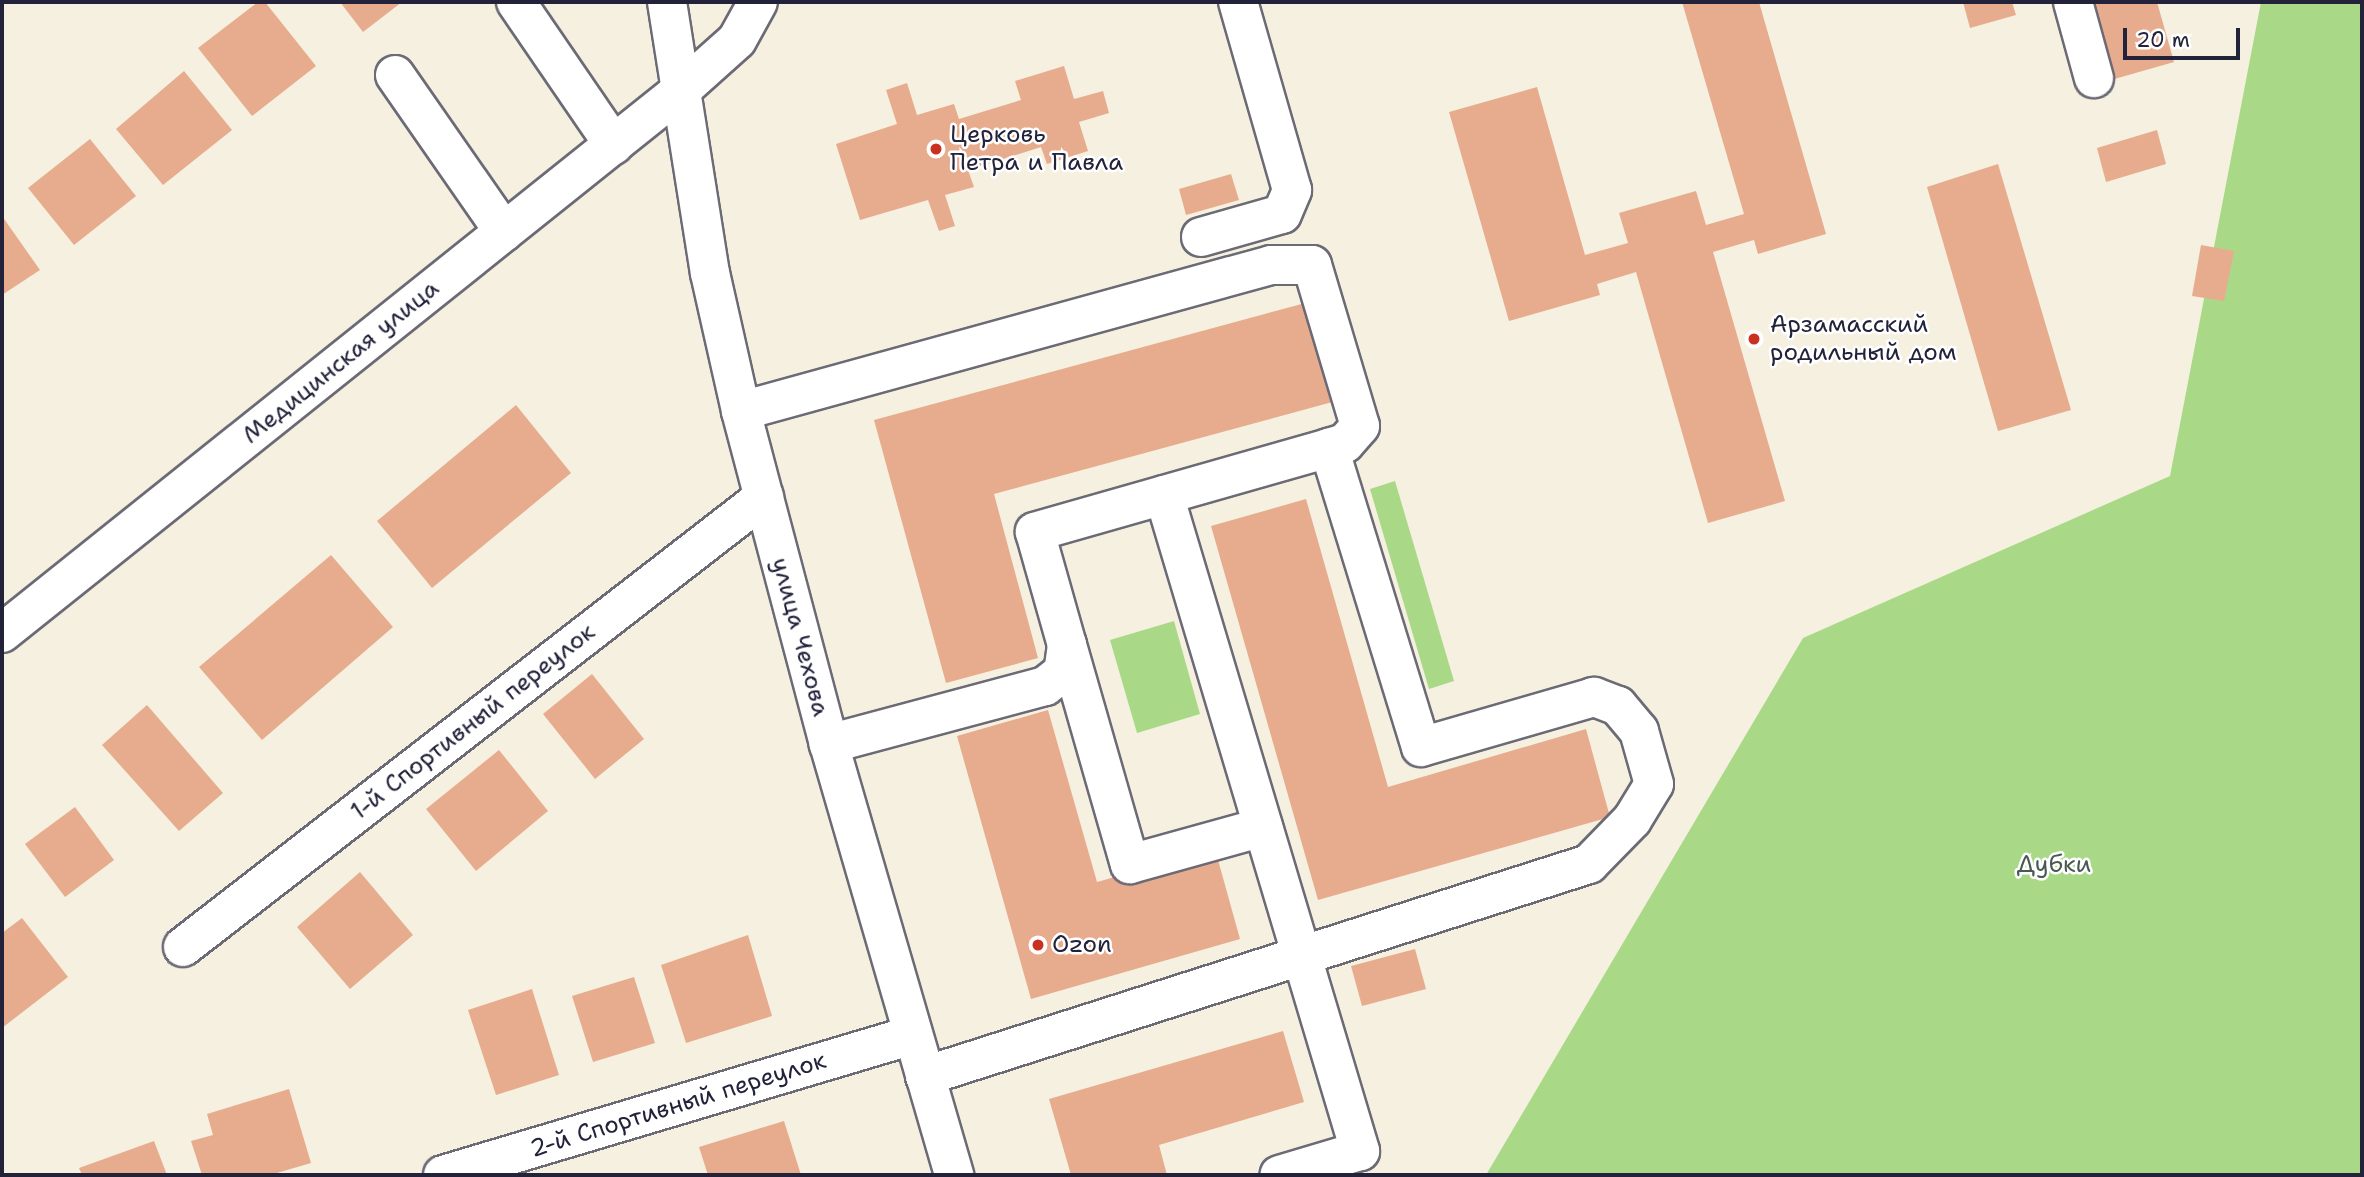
<!DOCTYPE html>
<meta charset="utf-8">
<style>
body{margin:0}
#map{position:relative;width:2364px;height:1177px;overflow:hidden;background:#f5f0e0;font-family:"Shantell Sans",sans-serif}
div>[style]{position:absolute}
.green>*{inset:0;background:#a9d987}
.building>*{inset:0;background:#e7ac8d}
.roads{filter:drop-shadow(2px 0 #6c6a75) drop-shadow(-2px 0 #6c6a75) drop-shadow(0 2px #6c6a75) drop-shadow(0 -2px #6c6a75)}
.minor>*{height:38px;margin:-19px;padding:0 19px;transform-origin:19px;border-radius:19px;background:#fff}
.dots>*{width:19px;height:19px;translate:-50% -50%;box-sizing:border-box;border:4px solid #fff;border-radius:50%}
span{translate:-50% -50%;white-space:nowrap;text-align:center;line-height:1.15;-webkit-text-stroke:5px #fff;paint-order:stroke}
.poi-label{font-size:24px;color:#22223b}
.left{translate:0 -50%;text-align:left}
.street-label{font-size:24px;color:#22223b}
.park-label{font-size:24px;color:#4a5952}
.frame{position:absolute;inset:0;border:4px solid #22223b;pointer-events:none}
.scale{position:absolute;left:2123px;top:28px;width:117px;height:32px;box-sizing:border-box;border:4px solid #22223b;border-top:0;padding-left:9px;font-size:21px;line-height:24px;white-space:nowrap;color:#22223b;-webkit-text-stroke:5px #fff;paint-order:stroke}
</style>
<div id="map">
<div class="green">
<i style="clip-path:polygon(2261px 2px,2362px 2px,2362px 1175px,1486px 1175px,1803px 638px,2170px 476px)"></i>
<i style="clip-path:polygon(1395px 481px,1454px 681px,1429px 689px,1370px 489px)"></i>
<i style="clip-path:polygon(1174px 621px,1200px 714px,1137px 733px,1110px 640px)"></i>
</div>
<div class="building">
<i style="clip-path:polygon(258px 2px,265px 2px,316px 66px,252px 116px,198px 48px)"></i>
<i style="clip-path:polygon(340px 2px,402px 2px,363px 32px)"></i>
<i style="clip-path:polygon(1682px 2px,1759px 2px,1826px 234px,1758px 254px,1754px 240px,1713px 252px,1785px 501px,1708px 523px,1636px 272px,1597px 284px,1600px 295px,1509px 321px,1449px 112px,1537px 87px,1585px 255px,1628px 243px,1619px 213px,1696px 191px,1706px 225px,1744px 214px)"></i>
<i style="clip-path:polygon(1963px 2px,2012px 2px,2016px 15px,1970px 28px)"></i>
<i style="clip-path:polygon(2083px 2px,2157px 2px,2174px 62px,2104px 82px)"></i>
<i style="clip-path:polygon(1064px 66px,1074px 99px,1103px 91px,1109px 113px,1079px 122px,1088px 151px,1047px 164px,1041px 147px,968px 170px,974px 187px,945px 195px,955px 226px,939px 231px,928px 200px,860px 220px,836px 144px,897px 124px,886px 90px,907px 83px,917px 115px,954px 104px,959px 119px,1021px 100px,1015px 81px)"></i>
<i style="clip-path:polygon(184px 71px,232px 130px,163px 185px,116px 129px)"></i>
<i style="clip-path:polygon(2157px 130px,2166px 164px,2106px 182px,2097px 148px)"></i>
<i style="clip-path:polygon(90px 139px,136px 196px,74px 245px,28px 188px)"></i>
<i style="clip-path:polygon(1998px 164px,2071px 410px,1998px 431px,1927px 187px)"></i>
<i style="clip-path:polygon(1231px 174px,1239px 200px,1186px 215px,1179px 189px)"></i>
<i style="clip-path:polygon(2px 216px,40px 270px,2px 295px)"></i>
<i style="clip-path:polygon(2201px 245px,2234px 251px,2224px 301px,2192px 296px)"></i>
<i style="clip-path:polygon(1309px 302px,1336px 401px,994px 494px,1038px 658px,946px 683px,874px 420px)"></i>
<i style="clip-path:polygon(516px 405px,571px 473px,432px 588px,377px 521px)"></i>
<i style="clip-path:polygon(1306px 499px,1388px 787px,1586px 729px,1610px 817px,1318px 900px,1211px 526px)"></i>
<i style="clip-path:polygon(331px 555px,393px 627px,262px 740px,199px 667px)"></i>
<i style="clip-path:polygon(592px 674px,644px 739px,595px 779px,543px 714px)"></i>
<i style="clip-path:polygon(147px 705px,223px 793px,179px 831px,102px 745px)"></i>
<i style="clip-path:polygon(1048px 710px,1097px 882px,1215px 849px,1240px 939px,1031px 999px,957px 736px)"></i>
<i style="clip-path:polygon(499px 750px,548px 811px,476px 871px,426px 809px)"></i>
<i style="clip-path:polygon(75px 807px,114px 860px,65px 897px,25px 844px)"></i>
<i style="clip-path:polygon(360px 872px,413px 935px,350px 989px,297px 927px)"></i>
<i style="clip-path:polygon(22px 918px,68px 977px,2px 1028px,2px 933px)"></i>
<i style="clip-path:polygon(748px 935px,772px 1016px,686px 1043px,661px 965px)"></i>
<i style="clip-path:polygon(1415px 949px,1426px 989px,1362px 1006px,1351px 966px)"></i>
<i style="clip-path:polygon(634px 977px,655px 1043px,593px 1062px,572px 996px)"></i>
<i style="clip-path:polygon(532px 989px,559px 1075px,496px 1095px,468px 1010px)"></i>
<i style="clip-path:polygon(1283px 1031px,1304px 1102px,1159px 1145px,1167px 1175px,1071px 1175px,1049px 1099px)"></i>
<i style="clip-path:polygon(289px 1089px,311px 1163px,270px 1175px,202px 1175px,191px 1141px,213px 1135px,207px 1114px)"></i>
<i style="clip-path:polygon(784px 1121px,801px 1175px,708px 1175px,699px 1147px)"></i>
<i style="clip-path:polygon(154px 1141px,167px 1175px,82px 1175px,79px 1168px)"></i>
</div>
<div class="roads">
<div class="minor">
<i style="left:516px;top:2px;width:173px;rotate:55.6deg"></i>
<i style="left:667px;top:2px;width:274px;rotate:81deg"></i>
<i style="left:710px;top:273px;width:141px;rotate:77.3deg"></i>
<i style="left:741px;top:411px;width:344px;rotate:75.2deg"></i>
<i style="left:829px;top:744px;width:449px;rotate:73.8deg"></i>
<i style="left:2073px;top:2px;width:79px;rotate:74.6deg"></i>
<i style="left:395px;top:75px;width:191px;rotate:55.2deg"></i>
<i style="left:1201px;top:237px;width:84px;rotate:-15.9deg"></i>
<i style="left:1282px;top:214px;width:26px;rotate:-67deg"></i>
<i style="left:1292px;top:190px;width:196px;rotate:-106deg"></i>
<i style="left:741px;top:411px;width:550px;rotate:-15.4deg"></i>
<i style="left:1271px;top:265px;width:41px"></i>
<i style="left:1312px;top:265px;width:168px;rotate:73.4deg"></i>
<i style="left:1360px;top:426px;width:23px;rotate:131deg"></i>
<i style="left:1345px;top:443px;width:17px;rotate:163deg"></i>
<i style="left:1329px;top:448px;width:306px;rotate:164.1deg"></i>
<i style="left:1035px;top:532px;width:117px;rotate:74.2deg"></i>
<i style="left:1067px;top:645px;width:27px;rotate:98deg"></i>
<i style="left:1063px;top:672px;width:23px;rotate:142deg"></i>
<i style="left:1045px;top:686px;width:224px;rotate:165deg"></i>
<i style="left:1164px;top:495px;width:685px;rotate:73.36deg"></i>
<i style="left:1360px;top:1151px;width:84px;rotate:163.5deg"></i>
<i style="left:2px;top:633px;width:868px;rotate:-38.64deg"></i>
<i style="left:680px;top:91px;width:76px;rotate:-41.8deg"></i>
<i style="left:737px;top:40px;width:43px;rotate:-61.1deg"></i>
<i style="left:1067px;top:645px;width:228px;rotate:74deg"></i>
<i style="left:1130px;top:864px;width:138px;rotate:-15.5deg"></i>
<i style="left:183px;top:947px;width:735px;rotate:-37.76deg"></i>
<i style="left:925px;top:1076px;width:697px;rotate:-17.71deg"></i>
<i style="left:1589px;top:864px;width:62px;rotate:-45.7deg"></i>
<i style="left:1632px;top:820px;width:42px;rotate:-58.6deg"></i>
<i style="left:1654px;top:784px;width:55px;rotate:-105.8deg"></i>
<i style="left:1639px;top:731px;width:33px;rotate:-130deg"></i>
<i style="left:1618px;top:706px;width:26px;rotate:-159deg"></i>
<i style="left:1594px;top:697px;width:180px;rotate:163.9deg"></i>
<i style="left:1421px;top:747px;width:313px;rotate:-107.1deg"></i>
<i style="left:443px;top:1175px;width:489px;rotate:-16.6deg"></i>
</div>
</div>
<div class="dots">
<i style="left:936px;top:149px;background:#c8321e"></i>
<i style="left:1754px;top:339px;background:#c8321e"></i>
<i style="left:1038px;top:945px;background:#c8321e"></i>
</div>
<div class="poi-label">
<span class="left" style="left:950px;top:149px">Церковь<br>Петра и Павла</span>
<span class="left" style="left:1770px;top:339px">Арзамасский<br>родильный дом</span>
<span class="left" style="left:1052px;top:945px">Ozon</span>
</div>
<div class="street-label">
<span style="left:341px;top:362px;rotate:-39deg">Медицинская улица</span>
<span style="left:800px;top:637px;rotate:75deg">улица Чехова</span>
<span style="left:473px;top:722px;rotate:-38deg">1-й Спортивный переулок</span>
<span style="left:678px;top:1105px;rotate:-17deg">2-й Спортивный переулок</span>
</div>
<div class="park-label">
<span style="left:2054px;top:865px">Дубки</span>
</div>
<div class="frame"></div>
<div class="scale">20 m</div>
</div>
